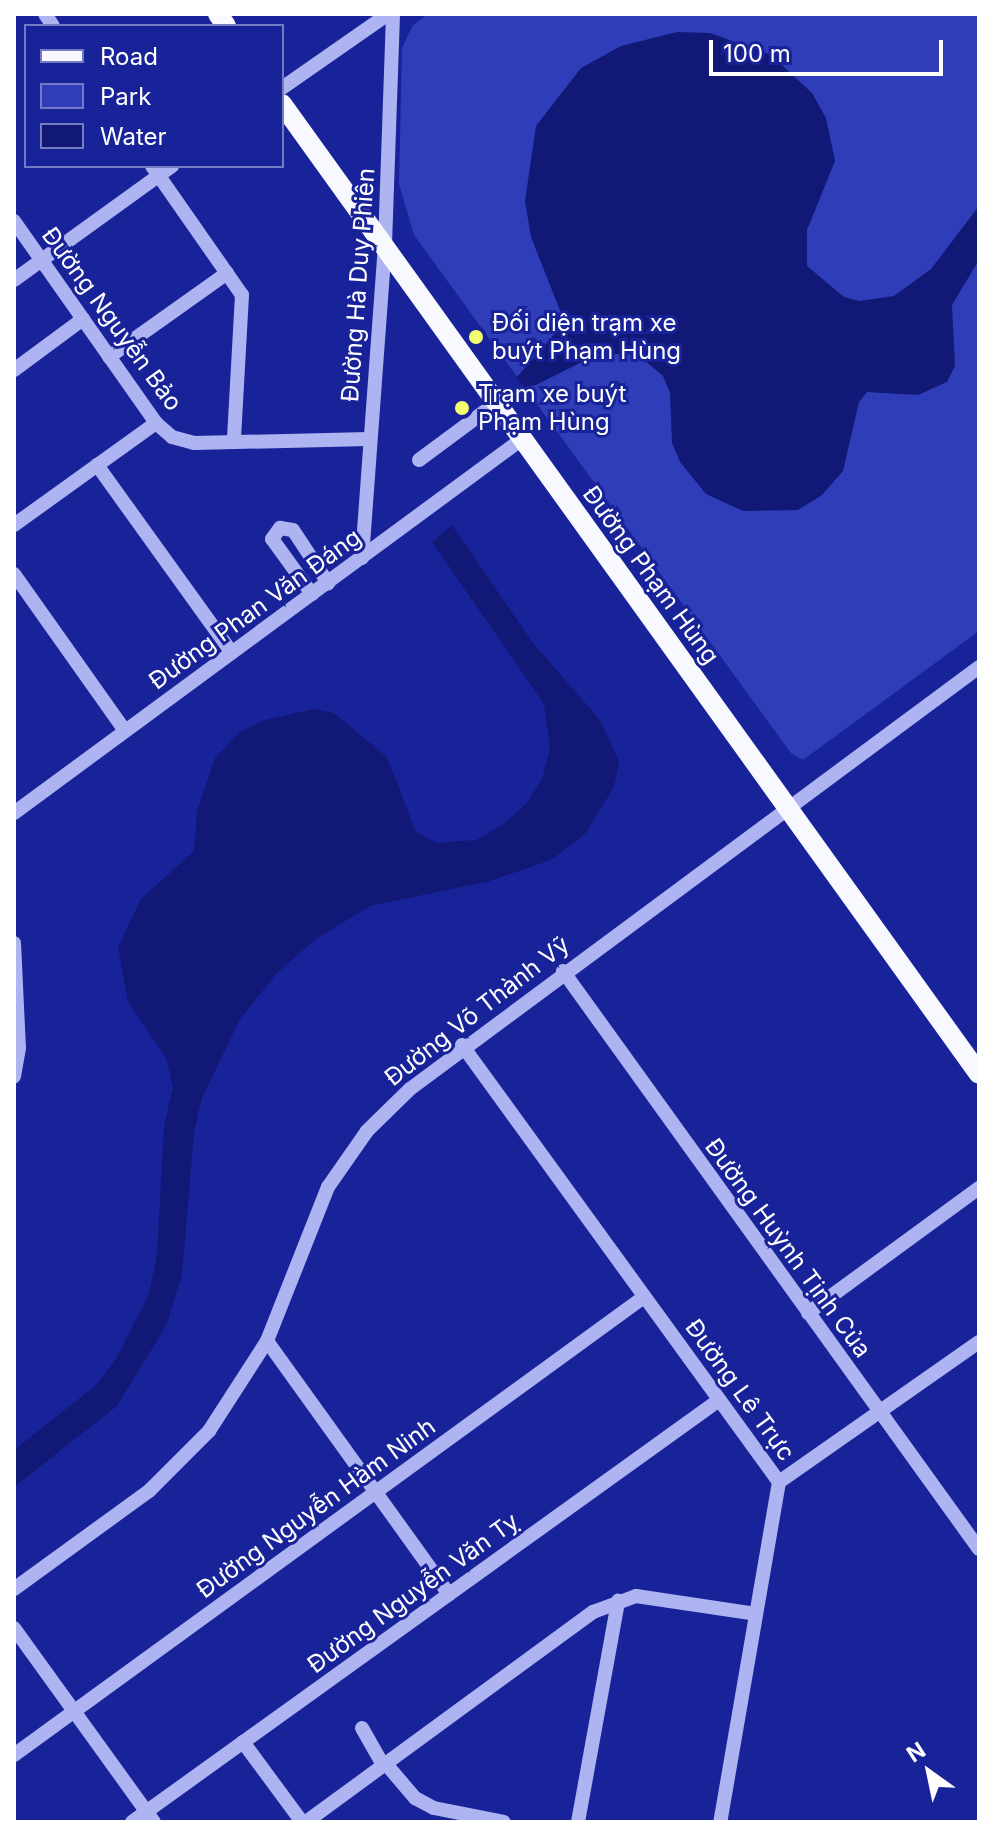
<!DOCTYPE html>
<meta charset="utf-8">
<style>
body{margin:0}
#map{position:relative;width:993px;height:1836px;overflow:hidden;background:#192399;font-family:Inter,sans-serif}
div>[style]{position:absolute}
.green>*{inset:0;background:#303db8}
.water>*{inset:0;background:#111876}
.minor>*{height:14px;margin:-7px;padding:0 7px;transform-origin:7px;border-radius:7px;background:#aeb4f1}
.major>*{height:20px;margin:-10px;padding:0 10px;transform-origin:10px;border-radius:10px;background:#f8f8ff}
.dots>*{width:22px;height:22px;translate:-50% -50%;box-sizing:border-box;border:4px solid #192399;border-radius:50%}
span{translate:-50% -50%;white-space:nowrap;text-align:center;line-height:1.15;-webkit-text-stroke:6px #192399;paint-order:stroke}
.street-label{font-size:24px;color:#fff}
.poi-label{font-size:24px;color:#fff}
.left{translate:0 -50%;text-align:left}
.frame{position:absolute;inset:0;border:16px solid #fff;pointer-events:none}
.legend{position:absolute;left:24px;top:24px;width:260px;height:144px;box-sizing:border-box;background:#192399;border:2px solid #757bc2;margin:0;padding:10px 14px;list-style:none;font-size:24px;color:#fff}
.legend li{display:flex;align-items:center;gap:16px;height:40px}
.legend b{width:40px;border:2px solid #757bc2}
.north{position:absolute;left:889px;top:1732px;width:80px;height:80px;-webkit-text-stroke:6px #192399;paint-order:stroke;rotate:327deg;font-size:22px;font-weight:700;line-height:32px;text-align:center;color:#fff}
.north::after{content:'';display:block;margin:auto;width:28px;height:36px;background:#fff;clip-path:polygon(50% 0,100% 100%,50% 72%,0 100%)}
.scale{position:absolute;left:709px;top:40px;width:234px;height:36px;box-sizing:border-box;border:4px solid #fff;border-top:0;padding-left:10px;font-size:24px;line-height:28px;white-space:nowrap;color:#fff;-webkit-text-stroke:6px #192399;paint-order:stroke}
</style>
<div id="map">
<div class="green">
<i style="clip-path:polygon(428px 14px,979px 14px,979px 631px,803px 760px,791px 753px,414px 235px,399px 184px,402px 48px,413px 25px)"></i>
</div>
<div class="water">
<i style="clip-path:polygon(677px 32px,710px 33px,771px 55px,812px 93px,826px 118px,835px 161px,807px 230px,807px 266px,844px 297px,859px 301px,894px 296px,931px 269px,979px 206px,979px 260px,952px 305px,955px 366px,947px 382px,918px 395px,867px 392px,859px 402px,843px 471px,822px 495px,798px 510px,743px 511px,706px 494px,680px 462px,672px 443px,670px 393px,663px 376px,638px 355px,600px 353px,536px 385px,525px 387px,516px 378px,558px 330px,561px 313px,531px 237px,525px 201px,536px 126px,581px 68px,621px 46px)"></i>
<i style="clip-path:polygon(452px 525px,533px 643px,600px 720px,619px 761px,614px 787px,586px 833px,551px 860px,490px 881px,370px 906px,316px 939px,277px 973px,240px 1019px,202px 1098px,194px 1132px,182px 1275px,166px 1326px,117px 1406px,14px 1487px,14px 1450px,95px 1386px,116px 1359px,149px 1294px,157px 1254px,164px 1126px,173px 1087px,166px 1058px,128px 1002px,118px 947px,141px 899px,194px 851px,197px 811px,215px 758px,239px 733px,261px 721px,313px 709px,334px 713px,387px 757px,416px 832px,437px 843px,476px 840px,502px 825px,526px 804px,542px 779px,550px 749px,544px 704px,432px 542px)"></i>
</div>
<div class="minor">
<i style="left:45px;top:14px;width:14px;rotate:56deg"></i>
<i style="left:282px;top:88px;width:129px;rotate:-34.9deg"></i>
<i style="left:152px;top:166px;width:157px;rotate:55.1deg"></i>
<i style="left:242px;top:295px;width:144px;rotate:93.2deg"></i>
<i style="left:14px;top:221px;width:247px;rotate:54.9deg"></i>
<i style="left:156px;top:423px;width:21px;rotate:41deg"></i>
<i style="left:172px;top:437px;width:23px;rotate:15deg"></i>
<i style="left:194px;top:443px;width:175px;rotate:-1.3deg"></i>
<i style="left:14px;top:280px;width:195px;rotate:-35.8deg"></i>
<i style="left:109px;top:357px;width:145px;rotate:-35.4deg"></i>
<i style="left:14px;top:370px;width:86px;rotate:-36.5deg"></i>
<i style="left:419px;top:460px;width:96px;rotate:-36.5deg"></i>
<i style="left:97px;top:465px;width:231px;rotate:54.3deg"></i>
<i style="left:14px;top:525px;width:175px;rotate:-35.7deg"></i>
<i style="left:362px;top:558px;width:315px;rotate:-85.8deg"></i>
<i style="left:385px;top:244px;width:230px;rotate:-88deg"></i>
<i style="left:14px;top:574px;width:192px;rotate:54.7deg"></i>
<i style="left:312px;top:594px;width:68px;rotate:-126deg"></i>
<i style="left:272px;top:539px;width:14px;rotate:-54deg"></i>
<i style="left:280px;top:528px;width:13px;rotate:9deg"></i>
<i style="left:293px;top:530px;width:64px;rotate:56.6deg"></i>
<i style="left:14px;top:813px;width:631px;rotate:-36.36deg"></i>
<i style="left:14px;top:943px;width:105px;rotate:87.3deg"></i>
<i style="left:19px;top:1048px;width:29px;rotate:100deg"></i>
<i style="left:563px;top:971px;width:712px;rotate:54.26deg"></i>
<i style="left:462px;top:1045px;width:540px;rotate:54.04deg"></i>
<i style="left:779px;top:1482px;width:345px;rotate:99.8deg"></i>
<i style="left:808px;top:1313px;width:212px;rotate:-36.2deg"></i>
<i style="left:267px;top:1341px;width:312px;rotate:54.3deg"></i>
<i style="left:779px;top:1482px;width:244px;rotate:-35deg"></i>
<i style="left:14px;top:1589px;width:167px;rotate:-36deg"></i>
<i style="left:149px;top:1491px;width:85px;rotate:-45deg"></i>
<i style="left:209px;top:1431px;width:107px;rotate:-57.2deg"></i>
<i style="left:267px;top:1341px;width:166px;rotate:-68.4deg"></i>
<i style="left:328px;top:1187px;width:68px;rotate:-55.1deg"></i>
<i style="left:367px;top:1131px;width:60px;rotate:-44.3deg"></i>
<i style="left:410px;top:1089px;width:708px;rotate:-36.56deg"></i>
<i style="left:14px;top:1628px;width:239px;rotate:54.2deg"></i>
<i style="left:362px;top:1728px;width:43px;rotate:60.4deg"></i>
<i style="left:243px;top:1742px;width:99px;rotate:53.6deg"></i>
<i style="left:14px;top:1755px;width:779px;rotate:-36.02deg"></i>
<i style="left:386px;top:1764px;width:45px;rotate:49.5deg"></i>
<i style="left:415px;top:1798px;width:21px;rotate:28deg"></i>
<i style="left:434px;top:1808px;width:71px;rotate:11.3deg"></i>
<i style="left:132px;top:1822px;width:723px;rotate:-35.71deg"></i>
<i style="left:306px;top:1822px;width:356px;rotate:-36.2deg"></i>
<i style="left:593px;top:1612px;width:46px;rotate:-20.4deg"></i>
<i style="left:636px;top:1596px;width:121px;rotate:8.5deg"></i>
<i style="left:578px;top:1822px;width:225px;rotate:-79.7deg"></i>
</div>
<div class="major">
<i style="left:218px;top:14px;width:14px;rotate:56deg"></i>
<i style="left:282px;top:104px;width:1194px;rotate:54.3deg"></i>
</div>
<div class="dots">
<i style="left:476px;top:337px;background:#f5ff6e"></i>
<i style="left:462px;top:408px;background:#f5ff6e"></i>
</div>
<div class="street-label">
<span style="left:358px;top:285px;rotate:-86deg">Đường Hà Duy Phiên</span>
<span style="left:112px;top:319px;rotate:54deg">Đường Nguyễn Bảo</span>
<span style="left:651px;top:575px;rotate:54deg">Đường Phạm Hùng</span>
<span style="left:255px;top:609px;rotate:-36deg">Đường Phan Văn Đáng</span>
<span style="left:477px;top:1011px;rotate:-38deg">Đường Võ Thành Vỹ</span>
<span style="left:788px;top:1248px;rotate:54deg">Đường Huỳnh Tịnh Của</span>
<span style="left:740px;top:1390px;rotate:54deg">Đường Lê Trực</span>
<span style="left:316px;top:1508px;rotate:-36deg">Đường Nguyễn Hàm Ninh</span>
<span style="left:413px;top:1593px;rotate:-36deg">Đường Nguyễn Văn Tỵ</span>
</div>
<div class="poi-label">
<span class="left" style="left:492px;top:337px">Đối diện trạm xe<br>buýt Phạm Hùng</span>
<span class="left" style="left:478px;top:408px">Trạm xe buýt<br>Phạm Hùng</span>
</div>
<div class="frame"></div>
<ul class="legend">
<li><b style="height:10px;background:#f8f8ff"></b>Road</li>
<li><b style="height:22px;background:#303db8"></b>Park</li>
<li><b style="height:22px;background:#111876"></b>Water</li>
</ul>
<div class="north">N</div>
<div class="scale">100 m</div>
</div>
